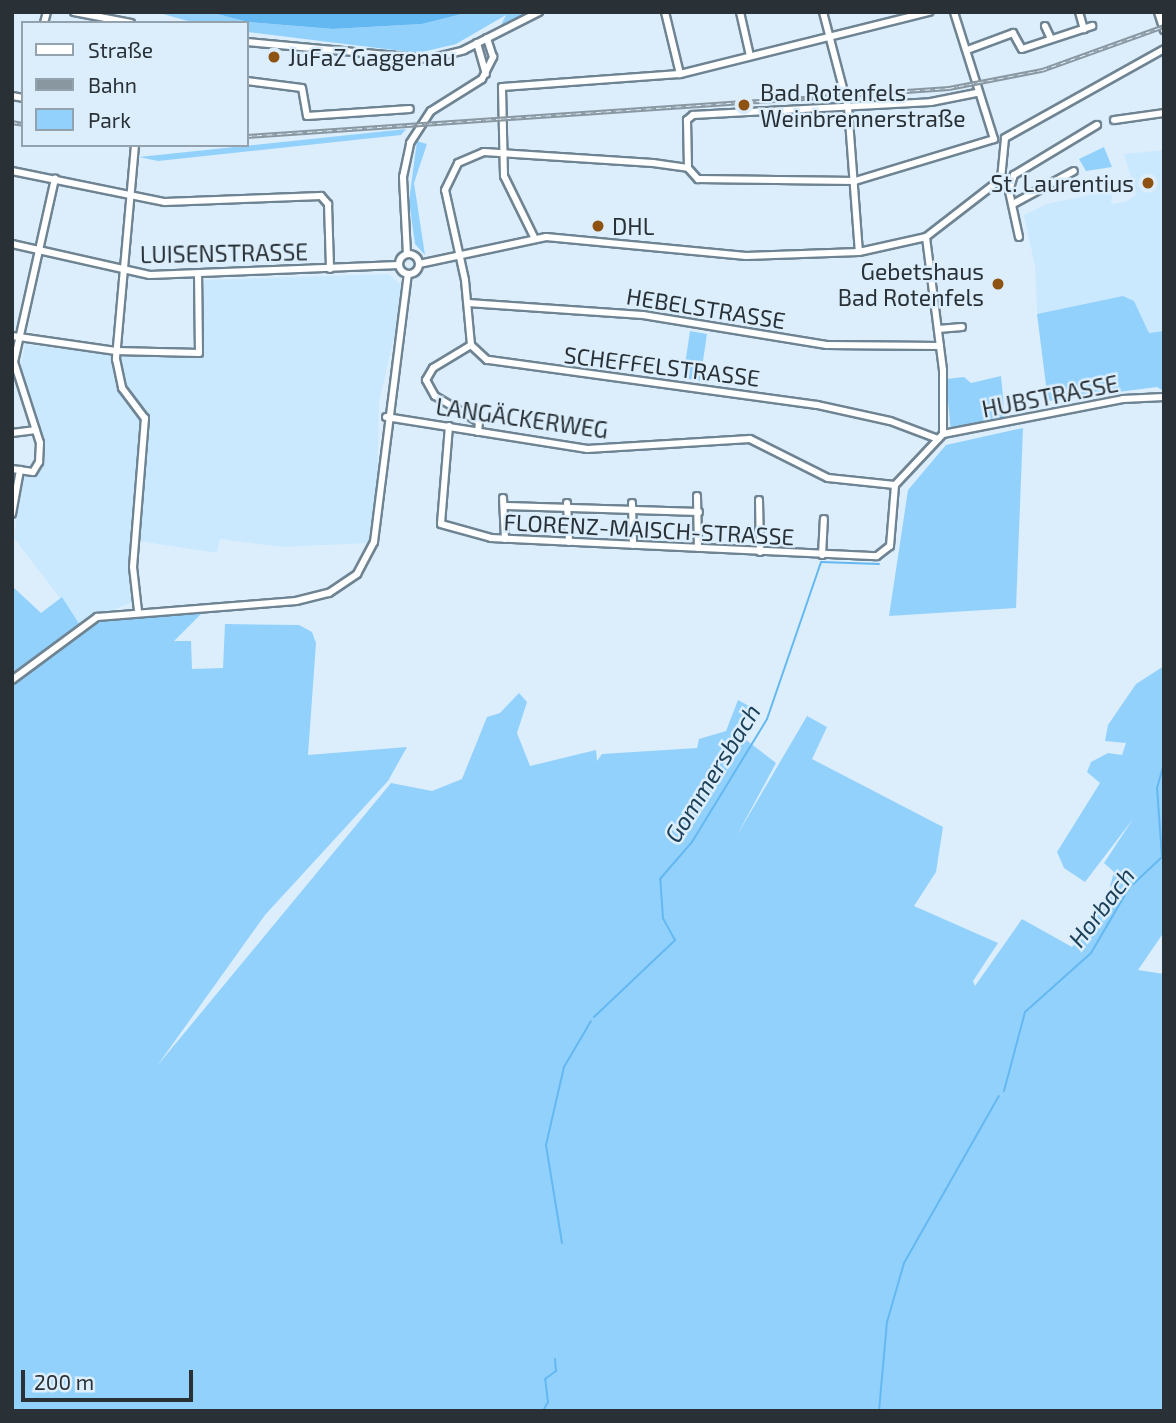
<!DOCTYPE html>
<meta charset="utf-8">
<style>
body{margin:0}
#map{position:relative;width:1176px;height:1423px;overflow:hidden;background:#dceefc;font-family:"Exo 2",sans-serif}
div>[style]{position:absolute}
.built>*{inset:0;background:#cbe9fe}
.green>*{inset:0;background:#93d1fd}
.water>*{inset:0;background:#64b8f1}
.stream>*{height:2px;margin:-1px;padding:0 1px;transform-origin:1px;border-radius:1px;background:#64b8f1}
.roads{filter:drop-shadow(2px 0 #6f8493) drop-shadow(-2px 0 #6f8493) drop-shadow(0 2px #6f8493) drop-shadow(0 -2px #6f8493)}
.minor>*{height:6px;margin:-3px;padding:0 3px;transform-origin:3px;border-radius:3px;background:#fff}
.minor>.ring{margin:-3px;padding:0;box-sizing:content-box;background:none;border:6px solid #fff;border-radius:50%}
.rail>*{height:4.5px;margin-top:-2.25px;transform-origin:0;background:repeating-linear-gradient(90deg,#dceefc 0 5px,#8997a1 0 10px);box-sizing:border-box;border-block:2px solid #8997a1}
.dots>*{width:19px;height:19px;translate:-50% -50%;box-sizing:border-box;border:4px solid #dceefc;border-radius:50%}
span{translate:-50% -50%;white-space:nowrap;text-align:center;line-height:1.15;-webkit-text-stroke:5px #dceefc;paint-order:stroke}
.poi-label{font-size:23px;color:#293137}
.left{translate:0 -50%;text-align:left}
.right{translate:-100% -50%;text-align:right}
.street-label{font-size:23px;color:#293137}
.water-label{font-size:24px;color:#1b3f57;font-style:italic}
.frame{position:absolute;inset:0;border:14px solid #293137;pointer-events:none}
.legend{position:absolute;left:21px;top:21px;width:228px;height:126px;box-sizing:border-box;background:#dceefc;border:2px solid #94a2ad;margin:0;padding:9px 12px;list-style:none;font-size:21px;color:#293137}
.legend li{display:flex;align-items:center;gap:14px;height:35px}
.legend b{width:35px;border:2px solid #94a2ad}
.scale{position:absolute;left:21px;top:1370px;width:172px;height:32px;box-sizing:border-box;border:4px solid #293137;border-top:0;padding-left:9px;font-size:21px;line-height:24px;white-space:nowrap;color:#293137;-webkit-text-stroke:5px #dceefc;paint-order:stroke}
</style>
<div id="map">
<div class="built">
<i style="clip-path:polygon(1164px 150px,1164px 331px,1149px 333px,1134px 301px,1123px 296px,1037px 314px,1035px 266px,1024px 215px,1047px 204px,1113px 190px,1111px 204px,1125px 202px,1136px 195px,1124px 154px)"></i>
<i style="clip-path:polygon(389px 274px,405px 289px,379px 402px,377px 497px,370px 543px,282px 547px,220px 539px,217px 553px,132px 540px,133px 602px,79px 623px,14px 538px,22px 474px,39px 474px,42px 452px,42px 436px,20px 371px,25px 344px,119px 356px,203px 353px,200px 280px)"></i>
</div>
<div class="green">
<i style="clip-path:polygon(156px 12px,209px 12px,248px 22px,333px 29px,422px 24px,470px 12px,530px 12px,500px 27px,506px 15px,456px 44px,418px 53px,247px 32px,247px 23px,195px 23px)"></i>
<i style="clip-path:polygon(406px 129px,401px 135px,158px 161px,139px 157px)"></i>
<i style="clip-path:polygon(417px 141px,427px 144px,414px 183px,425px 255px,415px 244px,409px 201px)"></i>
<i style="clip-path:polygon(1104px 147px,1112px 167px,1086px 171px,1079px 159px)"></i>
<i style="clip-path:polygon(1123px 296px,1134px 301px,1149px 333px,1164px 331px,1164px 391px,1157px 387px,1048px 401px,1037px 314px)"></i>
<i style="clip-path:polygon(690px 331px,707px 334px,700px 381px,683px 378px)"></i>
<i style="clip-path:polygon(1001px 376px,1005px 418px,951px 433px,946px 379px,964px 377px,971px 383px)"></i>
<i style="clip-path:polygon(1023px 428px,1016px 608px,889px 616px,908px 490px,946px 445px)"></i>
<i style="clip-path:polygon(12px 586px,41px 613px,62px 597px,83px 630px,112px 617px,202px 613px,174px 641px,191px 641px,192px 669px,223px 668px,225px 624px,299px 625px,312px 632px,316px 643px,308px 755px,407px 747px,388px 781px,265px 915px,157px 1066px,391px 783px,432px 791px,462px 779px,487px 717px,500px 713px,519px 693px,527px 702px,517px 733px,530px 766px,596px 750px,597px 761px,602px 754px,697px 748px,699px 739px,726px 731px,738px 700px,749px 706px,736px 732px,776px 763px,736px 837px,807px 716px,827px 727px,812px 759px,943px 827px,936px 872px,914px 906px,998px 943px,973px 981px,975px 986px,1022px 919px,1072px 947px,1104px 908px,1114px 872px,1104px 863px,1133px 819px,1085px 882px,1064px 868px,1057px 852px,1100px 783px,1087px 772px,1091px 762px,1108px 753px,1122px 755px,1126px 743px,1105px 741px,1108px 725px,1136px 684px,1164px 666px,1164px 932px,1138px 970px,1164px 974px,1164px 1411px,12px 1411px)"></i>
</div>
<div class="water">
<i style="clip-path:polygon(209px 12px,470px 12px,422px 24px,333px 29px,248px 22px)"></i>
</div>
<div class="stream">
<i style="left:594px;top:1017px;width:112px;rotate:-43.5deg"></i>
<i style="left:675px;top:940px;width:25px;rotate:-119deg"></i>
<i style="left:663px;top:918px;width:39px;rotate:-94deg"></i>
<i style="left:660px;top:879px;width:49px;rotate:-49.1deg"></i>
<i style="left:692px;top:842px;width:144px;rotate:-58.6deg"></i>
<i style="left:767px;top:719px;width:166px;rotate:-71deg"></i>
<i style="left:821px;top:562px;width:58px;rotate:2deg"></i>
<i style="left:1004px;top:1091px;width:82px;rotate:-75.1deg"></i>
<i style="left:1025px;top:1012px;width:89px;rotate:-41.8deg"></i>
<i style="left:1091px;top:953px;width:75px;rotate:-59.7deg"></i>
<i style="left:1129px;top:888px;width:45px;rotate:-43.2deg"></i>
<i style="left:1162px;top:857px;width:69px;rotate:-94.1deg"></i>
<i style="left:1157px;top:788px;width:26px;rotate:-74deg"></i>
<i style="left:562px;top:1243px;width:99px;rotate:-99.3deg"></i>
<i style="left:546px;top:1145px;width:80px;rotate:-77deg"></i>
<i style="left:564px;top:1067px;width:53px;rotate:-59.6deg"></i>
<i style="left:543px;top:1411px;width:10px;rotate:-61deg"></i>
<i style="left:548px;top:1402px;width:23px;rotate:-97deg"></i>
<i style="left:545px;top:1379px;width:14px;rotate:-36deg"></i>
<i style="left:556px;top:1371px;width:12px;rotate:-95deg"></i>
<i style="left:879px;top:1411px;width:89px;rotate:-84.9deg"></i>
<i style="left:887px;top:1322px;width:61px;rotate:-73.9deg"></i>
<i style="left:904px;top:1263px;width:192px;rotate:-60.4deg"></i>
</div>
<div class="roads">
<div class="minor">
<i style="left:74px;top:12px;width:58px;rotate:10.9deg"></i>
<i style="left:665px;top:12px;width:64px;rotate:76.4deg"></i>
<i style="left:740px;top:12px;width:45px;rotate:77.2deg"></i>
<i style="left:823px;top:12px;width:98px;rotate:75.3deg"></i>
<i style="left:848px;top:107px;width:145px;rotate:85.7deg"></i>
<i style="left:1079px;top:12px;width:18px;rotate:74deg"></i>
<i style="left:1158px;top:12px;width:19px;rotate:72deg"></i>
<i style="left:44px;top:23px;width:11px;rotate:-75deg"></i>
<i style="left:1045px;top:26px;width:14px;rotate:65deg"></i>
<i style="left:247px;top:42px;width:183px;rotate:5.3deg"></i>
<i style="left:429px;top:59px;width:36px;rotate:-14deg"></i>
<i style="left:464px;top:50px;width:84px;rotate:-26.9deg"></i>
<i style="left:477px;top:43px;width:32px;rotate:74deg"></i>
<i style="left:970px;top:49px;width:46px;rotate:-20.4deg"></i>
<i style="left:1013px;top:33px;width:18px;rotate:61deg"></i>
<i style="left:1022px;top:49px;width:74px;rotate:-18.2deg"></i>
<i style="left:247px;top:81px;width:55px;rotate:7.3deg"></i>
<i style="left:302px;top:88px;width:28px;rotate:80deg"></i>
<i style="left:307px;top:116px;width:103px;rotate:-3.9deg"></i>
<i style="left:12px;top:96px;width:11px;rotate:10deg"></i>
<i style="left:1114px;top:120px;width:50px;rotate:-8deg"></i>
<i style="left:135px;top:145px;width:215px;rotate:95.1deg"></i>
<i style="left:116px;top:359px;width:30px;rotate:78deg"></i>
<i style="left:122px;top:388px;width:38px;rotate:53deg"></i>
<i style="left:145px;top:418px;width:149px;rotate:94.6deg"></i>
<i style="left:133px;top:567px;width:44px;rotate:83.5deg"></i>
<i style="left:688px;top:168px;width:48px;rotate:-91.2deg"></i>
<i style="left:687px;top:120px;width:8px;rotate:-40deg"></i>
<i style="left:693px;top:115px;width:238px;rotate:-3.1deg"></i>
<i style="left:931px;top:102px;width:46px;rotate:-11.3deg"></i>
<i style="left:12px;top:171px;width:156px;rotate:11.5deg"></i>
<i style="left:165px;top:202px;width:156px;rotate:-2.2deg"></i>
<i style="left:321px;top:196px;width:11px;rotate:49deg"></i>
<i style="left:328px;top:204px;width:65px;rotate:88.2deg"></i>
<i style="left:1013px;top:204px;width:69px;rotate:-28.4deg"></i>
<i style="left:1019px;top:237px;width:47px;rotate:-102.3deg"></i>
<i style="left:1009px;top:191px;width:17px;rotate:-73deg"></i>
<i style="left:1014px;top:175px;width:97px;rotate:-31.1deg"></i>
<i style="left:535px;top:239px;width:70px;rotate:-116.2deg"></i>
<i style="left:504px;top:176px;width:89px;rotate:-91.3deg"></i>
<i style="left:502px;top:87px;width:178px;rotate:-4.2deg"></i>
<i style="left:680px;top:74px;width:257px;rotate:-14deg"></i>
<i style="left:12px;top:244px;width:141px;rotate:12.7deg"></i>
<i style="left:150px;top:275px;width:249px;rotate:-2.3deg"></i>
<i class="ring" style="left:399px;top:254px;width:14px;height:14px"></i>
<i style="left:407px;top:254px;width:77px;rotate:-93deg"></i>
<i style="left:403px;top:177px;width:35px;rotate:-78deg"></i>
<i style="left:410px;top:143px;width:38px;rotate:-57deg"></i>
<i style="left:431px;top:111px;width:60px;rotate:-32.1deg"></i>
<i style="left:482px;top:79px;width:25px;rotate:-63deg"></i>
<i style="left:493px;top:57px;width:20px;rotate:-108deg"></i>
<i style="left:419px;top:264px;width:130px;rotate:-12deg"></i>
<i style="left:546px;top:237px;width:201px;rotate:5.4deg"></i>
<i style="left:746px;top:256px;width:113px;rotate:-2deg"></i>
<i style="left:859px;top:252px;width:69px;rotate:-12.6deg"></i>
<i style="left:926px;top:237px;width:95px;rotate:-37.7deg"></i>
<i style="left:1001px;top:179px;width:41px;rotate:-84.4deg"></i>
<i style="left:1005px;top:138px;width:182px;rotate:-29.2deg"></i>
<i style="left:468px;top:303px;width:175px;rotate:3.9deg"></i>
<i style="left:643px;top:315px;width:186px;rotate:9.3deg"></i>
<i style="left:827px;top:345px;width:113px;rotate:0.5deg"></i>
<i style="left:938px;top:329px;width:24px;rotate:-5deg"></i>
<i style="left:12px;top:336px;width:105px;rotate:8.2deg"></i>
<i style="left:116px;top:351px;width:83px;rotate:1.4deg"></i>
<i style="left:199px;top:353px;width:79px;rotate:-90.7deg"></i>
<i style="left:471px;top:345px;width:44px;rotate:148.8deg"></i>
<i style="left:433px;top:368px;width:14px;rotate:120deg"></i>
<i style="left:426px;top:380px;width:18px;rotate:61deg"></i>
<i style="left:435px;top:396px;width:51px;rotate:30.6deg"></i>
<i style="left:479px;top:422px;width:10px;rotate:96deg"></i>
<i style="left:386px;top:417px;width:204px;rotate:9deg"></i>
<i style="left:587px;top:449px;width:163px;rotate:-3.5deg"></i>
<i style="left:750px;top:439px;width:87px;rotate:26.6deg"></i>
<i style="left:828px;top:478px;width:67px;rotate:6deg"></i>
<i style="left:449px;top:426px;width:98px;rotate:94.7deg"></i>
<i style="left:441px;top:524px;width:52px;rotate:15.6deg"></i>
<i style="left:491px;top:538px;width:386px;rotate:2.7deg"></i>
<i style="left:877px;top:556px;width:16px;rotate:-38deg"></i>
<i style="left:890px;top:546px;width:61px;rotate:-85.3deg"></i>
<i style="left:12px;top:433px;width:24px;rotate:-7deg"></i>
<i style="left:943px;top:434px;width:183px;rotate:-11deg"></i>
<i style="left:1123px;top:399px;width:41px;rotate:-2.8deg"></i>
<i style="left:938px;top:439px;width:51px;rotate:-159.4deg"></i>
<i style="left:890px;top:421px;width:75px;rotate:-167.6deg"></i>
<i style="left:817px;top:405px;width:333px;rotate:-172.2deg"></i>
<i style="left:487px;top:360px;width:22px;rotate:-137deg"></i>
<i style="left:471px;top:345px;width:65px;rotate:-95.3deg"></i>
<i style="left:465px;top:280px;width:92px;rotate:-102.5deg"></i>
<i style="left:445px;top:190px;width:30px;rotate:-64deg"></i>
<i style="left:458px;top:163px;width:28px;rotate:-23deg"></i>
<i style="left:484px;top:152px;width:169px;rotate:3.7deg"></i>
<i style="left:653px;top:163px;width:35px;rotate:8deg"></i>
<i style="left:688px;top:168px;width:15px;rotate:48deg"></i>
<i style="left:698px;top:179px;width:157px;rotate:0.7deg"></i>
<i style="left:855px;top:181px;width:145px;rotate:-16.8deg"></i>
<i style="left:994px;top:139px;width:133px;rotate:-107.5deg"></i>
<i style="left:12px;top:469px;width:21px;rotate:8deg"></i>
<i style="left:33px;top:472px;width:12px;rotate:-59deg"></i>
<i style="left:39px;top:462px;width:19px;rotate:-87deg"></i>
<i style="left:40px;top:443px;width:85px;rotate:-107.8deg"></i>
<i style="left:14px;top:362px;width:188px;rotate:-77.4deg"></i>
<i style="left:895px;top:485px;width:70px;rotate:-46.7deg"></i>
<i style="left:943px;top:434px;width:64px;rotate:-90deg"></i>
<i style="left:943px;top:370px;width:134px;rotate:-97.3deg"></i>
<i style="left:697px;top:496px;width:52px;rotate:88.9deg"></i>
<i style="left:503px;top:498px;width:41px;rotate:87.2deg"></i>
<i style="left:759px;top:500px;width:52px;rotate:88.9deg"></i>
<i style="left:567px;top:503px;width:39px;rotate:87deg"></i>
<i style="left:632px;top:503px;width:42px;rotate:88.6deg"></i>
<i style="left:507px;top:506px;width:192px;rotate:1.8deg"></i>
<i style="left:12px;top:514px;width:45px;rotate:-79.7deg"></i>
<i style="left:822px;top:555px;width:36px;rotate:-87deg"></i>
<i style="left:12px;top:680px;width:106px;rotate:-36.5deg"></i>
<i style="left:97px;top:617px;width:200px;rotate:-4.6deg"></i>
<i style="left:296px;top:601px;width:34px;rotate:-14deg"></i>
<i style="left:329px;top:593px;width:34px;rotate:-34deg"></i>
<i style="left:357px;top:574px;width:36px;rotate:-62deg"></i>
<i style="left:374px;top:542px;width:270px;rotate:-82.8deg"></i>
</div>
</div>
<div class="rail">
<i style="left:12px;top:122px;width:11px;rotate:10deg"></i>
<i style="left:247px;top:136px;width:704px;rotate:-3.91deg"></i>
<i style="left:949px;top:88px;width:95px;rotate:-11deg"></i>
<i style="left:1042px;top:70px;width:130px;rotate:-19.8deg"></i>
</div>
<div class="dots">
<i style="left:274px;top:57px;background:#8e5213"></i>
<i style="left:744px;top:105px;background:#8e5213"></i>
<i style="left:1148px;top:183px;background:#8e5213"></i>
<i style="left:598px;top:226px;background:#8e5213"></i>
<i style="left:998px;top:284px;background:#8e5213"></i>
</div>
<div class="poi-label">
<span class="left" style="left:288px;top:57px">JuFaZ Gaggenau</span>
<span class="left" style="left:760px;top:105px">Bad Rotenfels<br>Weinbrennerstraße</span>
<span class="right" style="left:1134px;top:183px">St. Laurentius</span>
<span class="left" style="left:612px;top:226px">DHL</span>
<span class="right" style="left:984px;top:284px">Gebetshaus<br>Bad Rotenfels</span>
</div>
<div class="street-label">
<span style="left:224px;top:253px;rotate:-1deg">LUISENSTRASSE</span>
<span style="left:706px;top:308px;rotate:9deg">HEBELSTRASSE</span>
<span style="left:662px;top:366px;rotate:7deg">SCHEFFELSTRASSE</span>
<span style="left:1050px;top:396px;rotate:-11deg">HUBSTRASSE</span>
<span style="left:522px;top:418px;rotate:8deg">LANGÄCKERWEG</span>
<span style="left:649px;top:529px;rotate:3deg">FLORENZ-MAISCH-STRASSE</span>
</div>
<div class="water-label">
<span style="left:712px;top:773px;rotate:-58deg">Gommersbach</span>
<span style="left:1101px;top:907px;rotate:-53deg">Horbach</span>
</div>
<div class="frame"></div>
<ul class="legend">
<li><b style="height:9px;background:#fff"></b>Straße</li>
<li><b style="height:9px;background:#8997a1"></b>Bahn</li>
<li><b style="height:19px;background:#93d1fd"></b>Park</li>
</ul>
<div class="scale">200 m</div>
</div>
